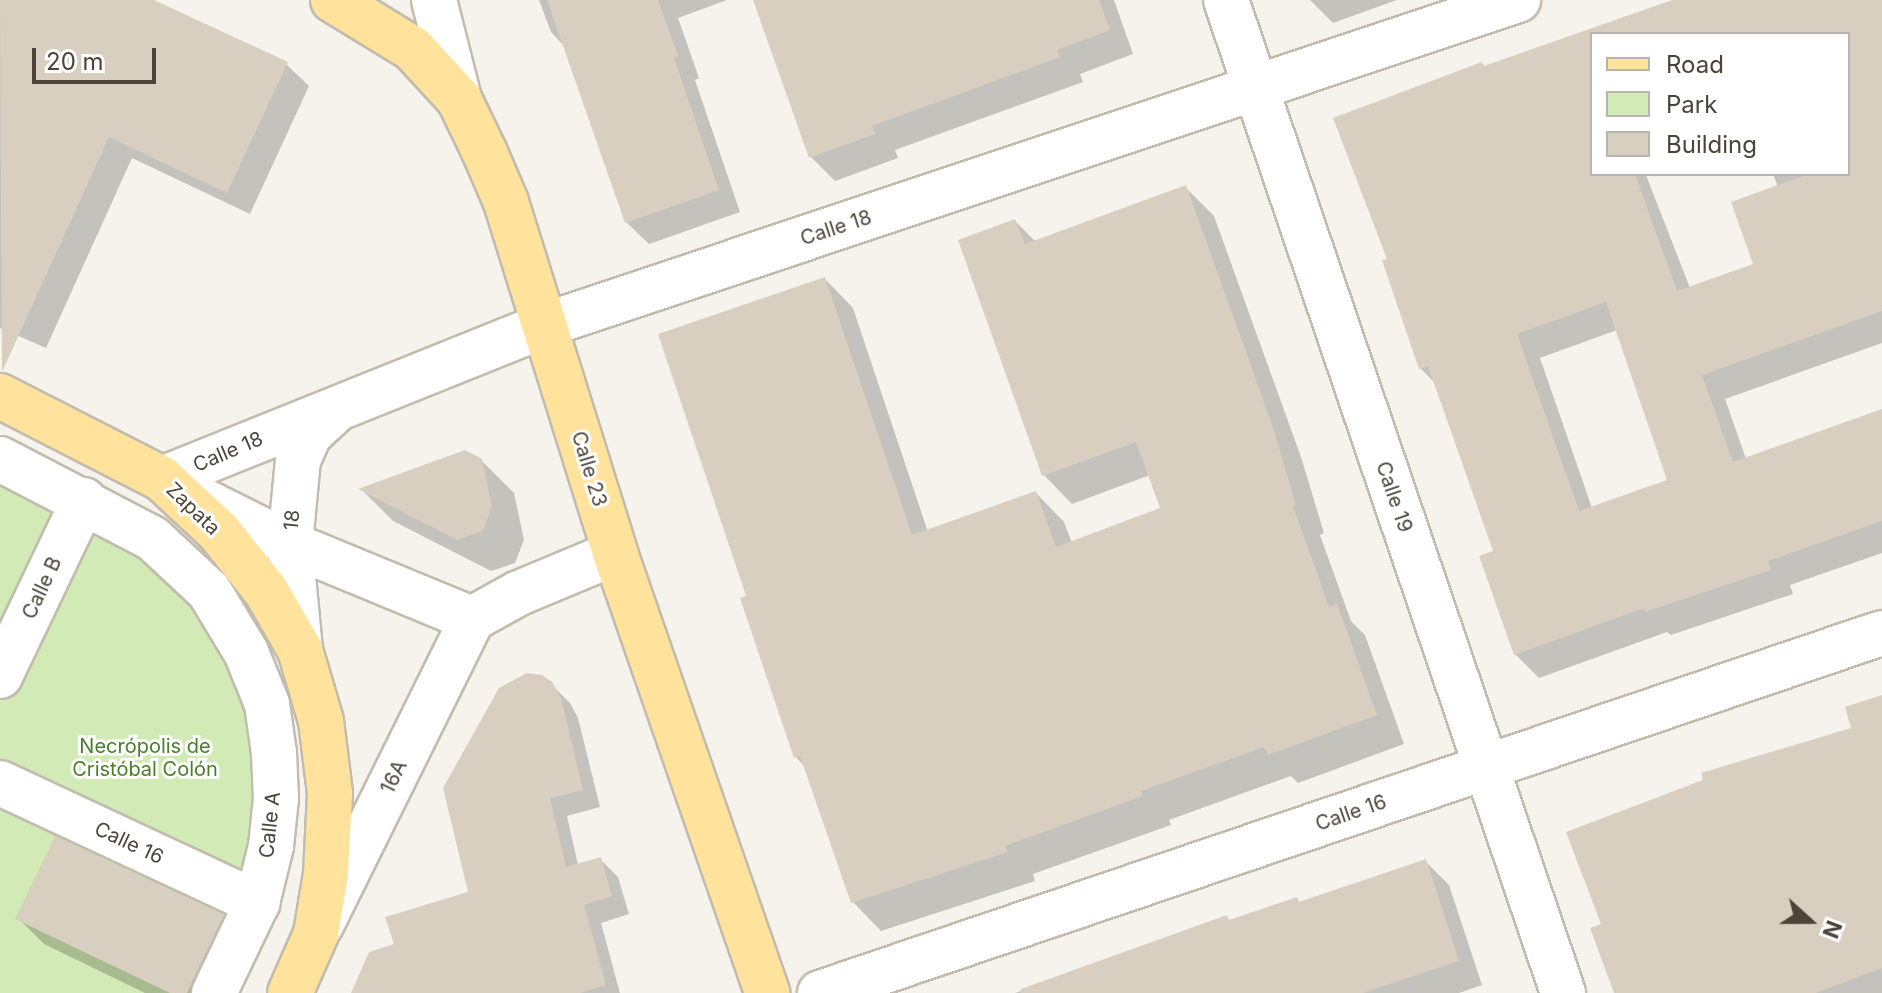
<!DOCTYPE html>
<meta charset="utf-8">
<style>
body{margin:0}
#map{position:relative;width:1882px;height:993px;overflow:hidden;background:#f6f3ec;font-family:Inter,sans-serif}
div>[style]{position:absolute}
.green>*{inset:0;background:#d2eab5}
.shadow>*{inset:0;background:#0003}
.building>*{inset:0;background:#d8cfc1}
.roads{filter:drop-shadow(2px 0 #c2bbae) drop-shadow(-2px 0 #c2bbae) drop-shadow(0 2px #c2bbae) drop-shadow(0 -2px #c2bbae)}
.minor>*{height:44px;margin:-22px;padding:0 22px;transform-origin:22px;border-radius:22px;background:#fff}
.major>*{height:44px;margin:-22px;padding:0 22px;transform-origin:22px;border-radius:22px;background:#ffe39c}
span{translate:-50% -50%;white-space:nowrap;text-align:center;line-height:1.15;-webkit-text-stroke:6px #fff;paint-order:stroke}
.street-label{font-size:20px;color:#4b4439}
.park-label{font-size:20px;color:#4a7f2a}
.legend{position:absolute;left:1590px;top:32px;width:260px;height:144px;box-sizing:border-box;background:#fff;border:2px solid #b7b4b0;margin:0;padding:10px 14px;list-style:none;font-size:24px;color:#4b4439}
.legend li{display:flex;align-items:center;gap:16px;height:40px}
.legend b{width:40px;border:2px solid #b7b4b0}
.north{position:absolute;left:1770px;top:881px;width:80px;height:80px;-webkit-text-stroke:6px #fff;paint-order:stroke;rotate:111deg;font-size:22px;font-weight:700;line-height:32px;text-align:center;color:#4b4439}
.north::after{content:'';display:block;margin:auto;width:28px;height:36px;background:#4b4439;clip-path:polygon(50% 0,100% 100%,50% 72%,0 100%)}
.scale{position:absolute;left:32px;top:48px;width:124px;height:36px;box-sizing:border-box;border:4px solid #4b4439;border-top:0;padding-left:10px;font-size:24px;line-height:28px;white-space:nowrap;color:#4b4439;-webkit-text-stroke:6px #fff;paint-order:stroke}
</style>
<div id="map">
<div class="green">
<i style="clip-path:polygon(0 441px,132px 504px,284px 705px,231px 993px,0 993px)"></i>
</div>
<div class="shadow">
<i style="clip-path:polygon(0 0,151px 0,286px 64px,309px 86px,250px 214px,132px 158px,46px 348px,0 328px)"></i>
<i style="clip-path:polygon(539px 0,727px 0,678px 18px,699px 78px,695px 80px,740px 212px,649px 244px,626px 222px,565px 47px,551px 32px)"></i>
<i style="clip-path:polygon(755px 0,1114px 0,1133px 54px,1080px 74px,1083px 82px,895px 150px,898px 158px,835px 181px,811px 157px)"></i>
<i style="clip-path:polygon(1310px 0,1397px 0,1333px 23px)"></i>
<i style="clip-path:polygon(evenodd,1707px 0,1882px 0,1882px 343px,1725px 399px,1746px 459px,1882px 411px,1882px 553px,1790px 585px,1793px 594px,1671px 635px,1667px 632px,1539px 678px,1515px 654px,1496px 552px,1437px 385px,1420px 368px,1390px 260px,1486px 68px,1673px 2px,1707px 0,1592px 34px,1848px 34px,1848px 174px,1773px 174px,1778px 187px,1756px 265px,1690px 288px,1646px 175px,1649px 174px,1592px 174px,1592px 34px,1707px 0,1617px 330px,1670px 481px,1592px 508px,1540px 358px,1617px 330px)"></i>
<i style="clip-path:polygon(1185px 187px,1214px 216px,1301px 457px,1324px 533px,1320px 535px,1351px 621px,1365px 635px,1404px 744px,1298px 783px,1291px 776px,1169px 820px,1171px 825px,1033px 874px,1035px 881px,881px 931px,853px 902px,805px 767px,796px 757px,749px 597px,825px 279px,853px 308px,928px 532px,1036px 493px,1064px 522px,1072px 543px,1163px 510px,1150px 475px,1072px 504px,1044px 475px,1015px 221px,1036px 242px)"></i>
<i style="clip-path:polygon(481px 460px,514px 493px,524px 540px,515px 563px,491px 571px,393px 521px,362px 490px)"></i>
<i style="clip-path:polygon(527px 675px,551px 684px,570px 703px,578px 718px,600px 807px,567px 816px,578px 865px,600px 859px,618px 877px,629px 914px,601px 923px,620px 993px,353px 993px,396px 945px,470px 893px,500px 689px)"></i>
<i style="clip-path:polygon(1882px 697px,1882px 993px,1616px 993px,1603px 925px,1854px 729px)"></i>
<i style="clip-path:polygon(1425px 861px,1449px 885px,1482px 985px,1459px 993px,1015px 993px,1226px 918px,1230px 922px,1296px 899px,1300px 903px)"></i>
<i style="clip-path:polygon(222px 917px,248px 942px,224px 993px,145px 993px,44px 944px,18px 918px)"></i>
</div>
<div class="building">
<i style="clip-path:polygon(0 0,154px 0,288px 62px,227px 193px,109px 137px,2px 372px)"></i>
<i style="clip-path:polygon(547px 0,658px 0,678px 56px,674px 58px,719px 190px,625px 223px)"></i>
<i style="clip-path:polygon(753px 0,1099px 0,1110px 30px,1057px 50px,1060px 57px,872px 126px,875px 134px,809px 158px)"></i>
<i style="clip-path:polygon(evenodd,1672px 0,1882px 0,1882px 311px,1702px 375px,1733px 462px,1882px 409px,1882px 521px,1768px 561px,1771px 570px,1645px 612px,1644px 608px,1514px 655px,1479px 556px,1493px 551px,1428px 366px,1419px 369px,1382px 260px,1387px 259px,1333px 118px,1482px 62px,1484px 66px,1672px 0,1592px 34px,1848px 34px,1848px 174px,1808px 174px,1731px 202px,1753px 264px,1677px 291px,1635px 174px,1592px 174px,1592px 34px,1672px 0,1606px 302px,1667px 480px,1579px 511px,1517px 334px,1606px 302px)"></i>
<i style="clip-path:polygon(1186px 185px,1273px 427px,1296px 505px,1293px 506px,1329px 607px,1337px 604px,1377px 715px,1268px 755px,1264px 747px,1141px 791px,1143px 796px,1005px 846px,1008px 852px,851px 903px,800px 756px,794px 758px,771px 690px,740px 598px,746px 596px,658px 334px,825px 277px,912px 535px,1036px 491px,1056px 547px,1160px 508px,1136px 442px,1042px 476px,958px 240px,1015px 219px,1025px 244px)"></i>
<i style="clip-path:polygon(465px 450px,482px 459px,492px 507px,483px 531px,457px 540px,358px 489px)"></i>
<i style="clip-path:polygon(527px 673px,542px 675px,552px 682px,561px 698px,583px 790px,550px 798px,566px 867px,601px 857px,612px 896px,584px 905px,606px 985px,580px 993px,351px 993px,369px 952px,394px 944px,385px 917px,468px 892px,443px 788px,499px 688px)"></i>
<i style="clip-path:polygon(1882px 695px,1882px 968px,1816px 993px,1614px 993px,1590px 928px,1601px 924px,1566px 832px,1703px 780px,1701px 773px,1851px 728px,1845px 707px)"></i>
<i style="clip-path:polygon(55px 836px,224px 915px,187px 993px,170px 993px,15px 919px)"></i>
<i style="clip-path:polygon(1426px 859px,1459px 961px,1363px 993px,1021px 993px,1021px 989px,1227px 915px,1229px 920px,1297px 897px,1299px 902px)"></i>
</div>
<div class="roads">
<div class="minor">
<i style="left:434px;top:0;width:102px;rotate:75.8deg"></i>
<i style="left:1226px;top:0;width:1049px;rotate:71.25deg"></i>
<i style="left:0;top:459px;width:171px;rotate:27.5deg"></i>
<i style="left:152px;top:538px;width:78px;rotate:42.9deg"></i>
<i style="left:209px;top:591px;width:71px;rotate:58.8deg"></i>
<i style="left:246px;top:652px;width:56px;rotate:68deg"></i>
<i style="left:267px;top:704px;width:49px;rotate:81.9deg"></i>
<i style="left:274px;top:753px;width:45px;rotate:87.5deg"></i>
<i style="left:276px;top:798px;width:48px;rotate:95.9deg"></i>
<i style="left:271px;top:846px;width:59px;rotate:103.8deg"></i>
<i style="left:257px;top:903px;width:100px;rotate:115.5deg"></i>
<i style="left:162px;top:479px;width:413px;rotate:-21.9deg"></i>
<i style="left:545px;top:325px;width:1026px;rotate:-18.47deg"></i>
<i style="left:182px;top:490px;width:121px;rotate:26.6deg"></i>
<i style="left:290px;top:544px;width:197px;rotate:22.4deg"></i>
<i style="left:300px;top:650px;width:106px;rotate:-95.4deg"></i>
<i style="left:290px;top:544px;width:84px;rotate:-84.6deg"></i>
<i style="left:298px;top:460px;width:27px;rotate:-66deg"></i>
<i style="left:309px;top:435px;width:37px;rotate:-43deg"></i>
<i style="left:0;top:676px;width:195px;rotate:-64.5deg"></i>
<i style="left:0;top:783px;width:284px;rotate:25deg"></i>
<i style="left:321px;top:925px;width:341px;rotate:-63.7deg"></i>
<i style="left:472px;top:619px;width:54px;rotate:-29deg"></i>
<i style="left:519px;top:593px;width:104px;rotate:-22.6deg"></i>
<i style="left:820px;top:993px;width:1121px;rotate:-18.73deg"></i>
</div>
<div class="major">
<i style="left:333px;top:0;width:94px;rotate:31.5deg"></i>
<i style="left:413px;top:49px;width:68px;rotate:47.4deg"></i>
<i style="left:459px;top:99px;width:60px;rotate:64.3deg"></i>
<i style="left:485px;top:153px;width:53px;rotate:66.8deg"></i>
<i style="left:506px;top:202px;width:368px;rotate:72.7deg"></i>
<i style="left:615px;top:553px;width:466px;rotate:70.9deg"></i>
<i style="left:0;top:396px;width:182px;rotate:27.1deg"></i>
<i style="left:162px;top:479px;width:78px;rotate:42.9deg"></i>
<i style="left:219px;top:532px;width:75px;rotate:51.5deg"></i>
<i style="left:266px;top:591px;width:68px;rotate:60deg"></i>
<i style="left:300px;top:650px;width:74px;rotate:73.5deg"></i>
<i style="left:321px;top:721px;width:73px;rotate:82.9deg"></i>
<i style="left:330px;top:793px;width:81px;rotate:92.8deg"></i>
<i style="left:326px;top:874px;width:61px;rotate:99.5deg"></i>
<i style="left:316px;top:934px;width:64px;rotate:113.8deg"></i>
</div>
</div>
<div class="street-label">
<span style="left:836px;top:228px;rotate:-18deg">Calle 18</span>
<span style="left:228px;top:452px;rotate:-23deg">Calle 18</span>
<span style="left:589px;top:469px;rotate:73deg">Calle 23</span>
<span style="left:1394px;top:497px;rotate:71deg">Calle 19</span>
<span style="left:193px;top:509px;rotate:44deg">Zapata</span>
<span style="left:292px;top:520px;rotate:-84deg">18</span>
<span style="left:42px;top:588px;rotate:-65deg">Calle B</span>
<span style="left:394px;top:777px;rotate:-64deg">16A</span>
<span style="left:1351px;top:813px;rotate:-19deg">Calle 16</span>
<span style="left:270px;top:825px;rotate:-84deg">Calle A</span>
<span style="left:129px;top:843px;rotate:25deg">Calle 16</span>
</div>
<div class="park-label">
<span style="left:145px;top:758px">Necrópolis de<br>Cristóbal Colón</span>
</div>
<ul class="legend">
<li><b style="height:10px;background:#ffe39c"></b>Road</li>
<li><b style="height:22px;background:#d2eab5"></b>Park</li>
<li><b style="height:22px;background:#d8cfc1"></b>Building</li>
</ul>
<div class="north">N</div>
<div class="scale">20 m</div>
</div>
